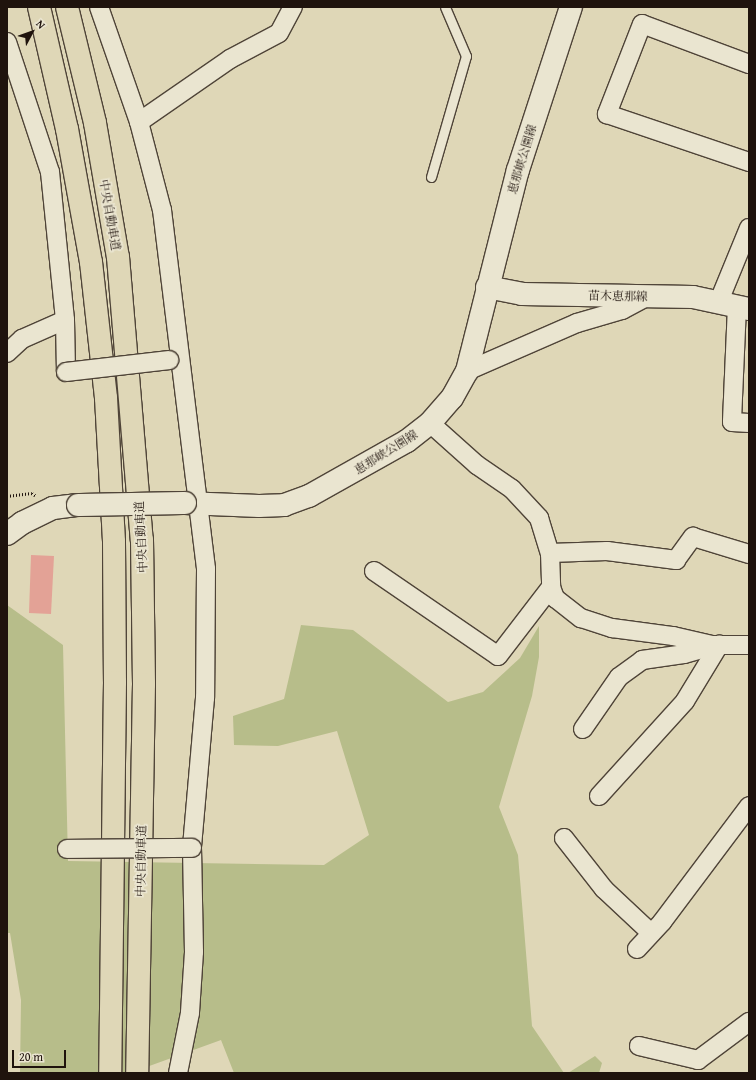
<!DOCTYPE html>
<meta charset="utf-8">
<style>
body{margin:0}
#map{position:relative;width:756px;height:1080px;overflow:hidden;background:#dfd7b7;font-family:"Gentium Book Plus","Noto Serif JP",serif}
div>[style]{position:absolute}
.green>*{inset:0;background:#b7bd8a}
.building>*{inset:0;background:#e3a296}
.path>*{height:2.5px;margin-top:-1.25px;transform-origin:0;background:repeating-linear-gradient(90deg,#1f130d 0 1px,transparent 0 3px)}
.roads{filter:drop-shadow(1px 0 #4f4438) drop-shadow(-1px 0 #4f4438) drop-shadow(0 1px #4f4438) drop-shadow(0 -1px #4f4438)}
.service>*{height:9px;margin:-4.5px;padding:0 4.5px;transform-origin:4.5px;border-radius:4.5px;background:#eae5d0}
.minor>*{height:18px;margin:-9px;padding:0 9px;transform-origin:9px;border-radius:9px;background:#eae5d0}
.secondary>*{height:22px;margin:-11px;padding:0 11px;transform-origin:11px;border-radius:11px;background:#eae5d0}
.motorway>*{height:22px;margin:-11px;padding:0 11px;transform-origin:11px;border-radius:11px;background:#dfd7b7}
.bridges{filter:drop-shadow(1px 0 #4f4438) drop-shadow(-1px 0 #4f4438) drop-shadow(0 1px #4f4438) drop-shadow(0 -1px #4f4438)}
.minor-bridge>*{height:18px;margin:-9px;padding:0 9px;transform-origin:9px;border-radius:9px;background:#eae5d0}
.secondary-bridge>*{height:22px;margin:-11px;padding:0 11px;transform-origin:11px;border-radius:11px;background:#eae5d0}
span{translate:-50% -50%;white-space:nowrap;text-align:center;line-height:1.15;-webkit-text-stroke:3.5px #eae5d0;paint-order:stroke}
.street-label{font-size:12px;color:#1f130d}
.frame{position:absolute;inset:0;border:8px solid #1f130d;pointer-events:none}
.north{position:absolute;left:12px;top:12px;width:40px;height:40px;-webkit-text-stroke:3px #eae5d0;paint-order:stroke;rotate:49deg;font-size:11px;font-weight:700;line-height:16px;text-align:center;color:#1f130d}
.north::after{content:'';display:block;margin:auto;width:14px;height:18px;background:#1f130d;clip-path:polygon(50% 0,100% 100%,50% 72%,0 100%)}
.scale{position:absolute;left:12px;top:1050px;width:54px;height:18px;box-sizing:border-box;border:2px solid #1f130d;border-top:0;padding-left:5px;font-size:12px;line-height:14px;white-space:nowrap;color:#1f130d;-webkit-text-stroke:3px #eae5d0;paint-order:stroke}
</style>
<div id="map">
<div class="green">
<i style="clip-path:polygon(7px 605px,63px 645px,68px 861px,324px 865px,369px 835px,337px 731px,278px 746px,234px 745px,233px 716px,284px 699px,301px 625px,353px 630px,448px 702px,483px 692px,520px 658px,539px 626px,539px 657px,532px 696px,499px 807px,518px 855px,532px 1026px,564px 1073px,234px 1073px,221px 1040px,130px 1073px,20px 1073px,21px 1000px,10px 933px,7px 933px)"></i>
<i style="clip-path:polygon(595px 1056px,602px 1063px,599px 1073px,568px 1073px)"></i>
</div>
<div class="building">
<i style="clip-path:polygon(31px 555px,54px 556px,51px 614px,29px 613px)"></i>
</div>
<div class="path">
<i style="left:7px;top:496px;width:25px;rotate:-7deg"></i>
<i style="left:32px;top:493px;width:4px;rotate:34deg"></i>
</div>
<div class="roads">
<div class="service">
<i style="left:431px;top:177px;width:126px;rotate:-73.9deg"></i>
<i style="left:466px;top:56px;width:53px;rotate:-113.2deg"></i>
</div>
<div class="minor">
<i style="left:99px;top:7px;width:122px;rotate:70.8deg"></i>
<i style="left:139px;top:122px;width:91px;rotate:75.4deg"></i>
<i style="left:162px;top:210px;width:362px;rotate:83deg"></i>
<i style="left:206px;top:569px;width:129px;rotate:90.4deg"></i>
<i style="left:205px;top:698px;width:151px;rotate:95deg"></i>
<i style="left:192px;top:848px;width:104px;rotate:88.9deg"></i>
<i style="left:194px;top:952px;width:61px;rotate:93.8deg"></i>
<i style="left:190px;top:1013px;width:61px;rotate:101.3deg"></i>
<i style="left:7px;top:42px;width:137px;rotate:71.7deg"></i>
<i style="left:50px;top:172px;width:149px;rotate:84.2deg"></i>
<i style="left:65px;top:320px;width:52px;rotate:88.9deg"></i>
<i style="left:749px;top:64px;width:114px;rotate:-159.5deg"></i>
<i style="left:642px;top:24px;width:97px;rotate:111.3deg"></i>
<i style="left:607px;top:114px;width:150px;rotate:18.7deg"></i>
<i style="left:139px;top:122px;width:111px;rotate:-34.7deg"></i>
<i style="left:230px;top:59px;width:55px;rotate:-28deg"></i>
<i style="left:279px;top:33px;width:30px;rotate:-62deg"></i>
<i style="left:719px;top:301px;width:79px;rotate:-67.7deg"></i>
<i style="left:737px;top:306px;width:116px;rotate:92.5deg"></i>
<i style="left:732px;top:422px;width:17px;rotate:3deg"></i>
<i style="left:7px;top:353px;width:21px;rotate:-43deg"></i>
<i style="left:22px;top:339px;width:47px;rotate:-23.8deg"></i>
<i style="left:467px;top:371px;width:120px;rotate:-23.6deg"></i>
<i style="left:577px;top:323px;width:47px;rotate:-16.1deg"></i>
<i style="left:622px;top:310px;width:27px;rotate:-28deg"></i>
<i style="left:430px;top:423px;width:63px;rotate:41.8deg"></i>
<i style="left:477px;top:465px;width:42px;rotate:34.4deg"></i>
<i style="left:512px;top:489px;width:40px;rotate:47deg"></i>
<i style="left:539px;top:518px;width:37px;rotate:73deg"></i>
<i style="left:550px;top:553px;width:34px;rotate:88deg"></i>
<i style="left:551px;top:587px;width:12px;rotate:70deg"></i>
<i style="left:555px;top:598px;width:33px;rotate:38deg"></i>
<i style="left:581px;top:618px;width:33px;rotate:18deg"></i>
<i style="left:612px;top:628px;width:62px;rotate:7.5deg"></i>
<i style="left:673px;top:636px;width:39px;rotate:13deg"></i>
<i style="left:711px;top:645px;width:38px"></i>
<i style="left:550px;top:553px;width:57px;rotate:-2deg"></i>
<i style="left:607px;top:551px;width:70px;rotate:7.4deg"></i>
<i style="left:676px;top:560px;width:29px;rotate:-54deg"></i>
<i style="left:693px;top:537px;width:59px;rotate:16.9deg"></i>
<i style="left:374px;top:571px;width:150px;rotate:34.4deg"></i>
<i style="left:498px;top:656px;width:87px;rotate:-52.5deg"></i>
<i style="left:583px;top:729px;width:63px;rotate:-55.3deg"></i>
<i style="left:619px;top:677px;width:29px;rotate:-36deg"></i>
<i style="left:642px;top:660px;width:42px;rotate:-8.1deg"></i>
<i style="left:684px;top:654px;width:29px;rotate:-16deg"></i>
<i style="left:599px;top:796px;width:128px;rotate:-47.8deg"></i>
<i style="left:685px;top:701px;width:66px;rotate:-58.7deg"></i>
<i style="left:564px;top:838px;width:65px;rotate:51.9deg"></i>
<i style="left:604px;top:889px;width:64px;rotate:43.1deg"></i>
<i style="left:637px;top:949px;width:37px;rotate:-47deg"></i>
<i style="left:662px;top:922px;width:145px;rotate:-53.1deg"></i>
<i style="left:639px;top:1046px;width:61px;rotate:13.3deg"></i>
<i style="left:698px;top:1060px;width:64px;rotate:-36.7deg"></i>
</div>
<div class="secondary">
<i style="left:487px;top:287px;width:36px;rotate:11deg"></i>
<i style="left:522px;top:294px;width:171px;rotate:1deg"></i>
<i style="left:693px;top:297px;width:57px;rotate:12.1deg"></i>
<i style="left:185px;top:503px;width:74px;rotate:2.3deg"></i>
<i style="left:259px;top:506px;width:25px;rotate:-2deg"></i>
<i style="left:284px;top:505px;width:27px;rotate:-20deg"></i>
<i style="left:309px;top:496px;width:112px;rotate:-29.3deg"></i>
<i style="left:407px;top:441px;width:29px;rotate:-38deg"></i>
<i style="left:430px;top:423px;width:33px;rotate:-49deg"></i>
<i style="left:452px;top:398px;width:31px;rotate:-61deg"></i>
<i style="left:467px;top:371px;width:207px;rotate:-75.8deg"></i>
<i style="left:518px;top:170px;width:171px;rotate:-72deg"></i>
<i style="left:7px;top:534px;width:19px;rotate:-36deg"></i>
<i style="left:22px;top:523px;width:34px;rotate:-26deg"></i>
<i style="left:53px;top:508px;width:25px;rotate:-7deg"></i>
</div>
<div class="motorway">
<i style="left:39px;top:7px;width:125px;rotate:77.1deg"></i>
<i style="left:67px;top:129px;width:135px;rotate:79.8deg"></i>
<i style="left:91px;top:262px;width:137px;rotate:83.7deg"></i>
<i style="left:106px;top:398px;width:144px;rotate:86.8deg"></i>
<i style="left:114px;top:542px;width:140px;rotate:89.6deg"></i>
<i style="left:115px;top:682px;width:391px;rotate:90.7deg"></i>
<i style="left:67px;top:7px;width:119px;rotate:76.4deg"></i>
<i style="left:95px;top:123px;width:136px;rotate:80.3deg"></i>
<i style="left:118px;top:257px;width:284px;rotate:85.2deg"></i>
<i style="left:142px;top:540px;width:144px;rotate:89.2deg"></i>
<i style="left:144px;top:684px;width:389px;rotate:91deg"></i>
</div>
</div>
<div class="bridges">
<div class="minor-bridge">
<i style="left:66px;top:372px;width:104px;rotate:-6.6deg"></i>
<i style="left:67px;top:849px;width:125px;rotate:-0.5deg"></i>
</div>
<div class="secondary-bridge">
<i style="left:78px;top:505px;width:107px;rotate:-1.1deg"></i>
</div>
</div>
<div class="street-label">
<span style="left:522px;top:159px;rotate:-73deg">恵那峡公園線</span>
<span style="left:110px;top:215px;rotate:80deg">中央自動車道</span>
<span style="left:618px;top:296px;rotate:1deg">苗木恵那線</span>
<span style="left:386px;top:452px;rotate:-32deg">恵那峡公園線</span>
<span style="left:141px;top:537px;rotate:-93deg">中央自動車道</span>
<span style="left:141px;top:861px;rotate:-89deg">中央自動車道</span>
</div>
<div class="frame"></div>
<div class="north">N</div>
<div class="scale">20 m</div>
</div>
